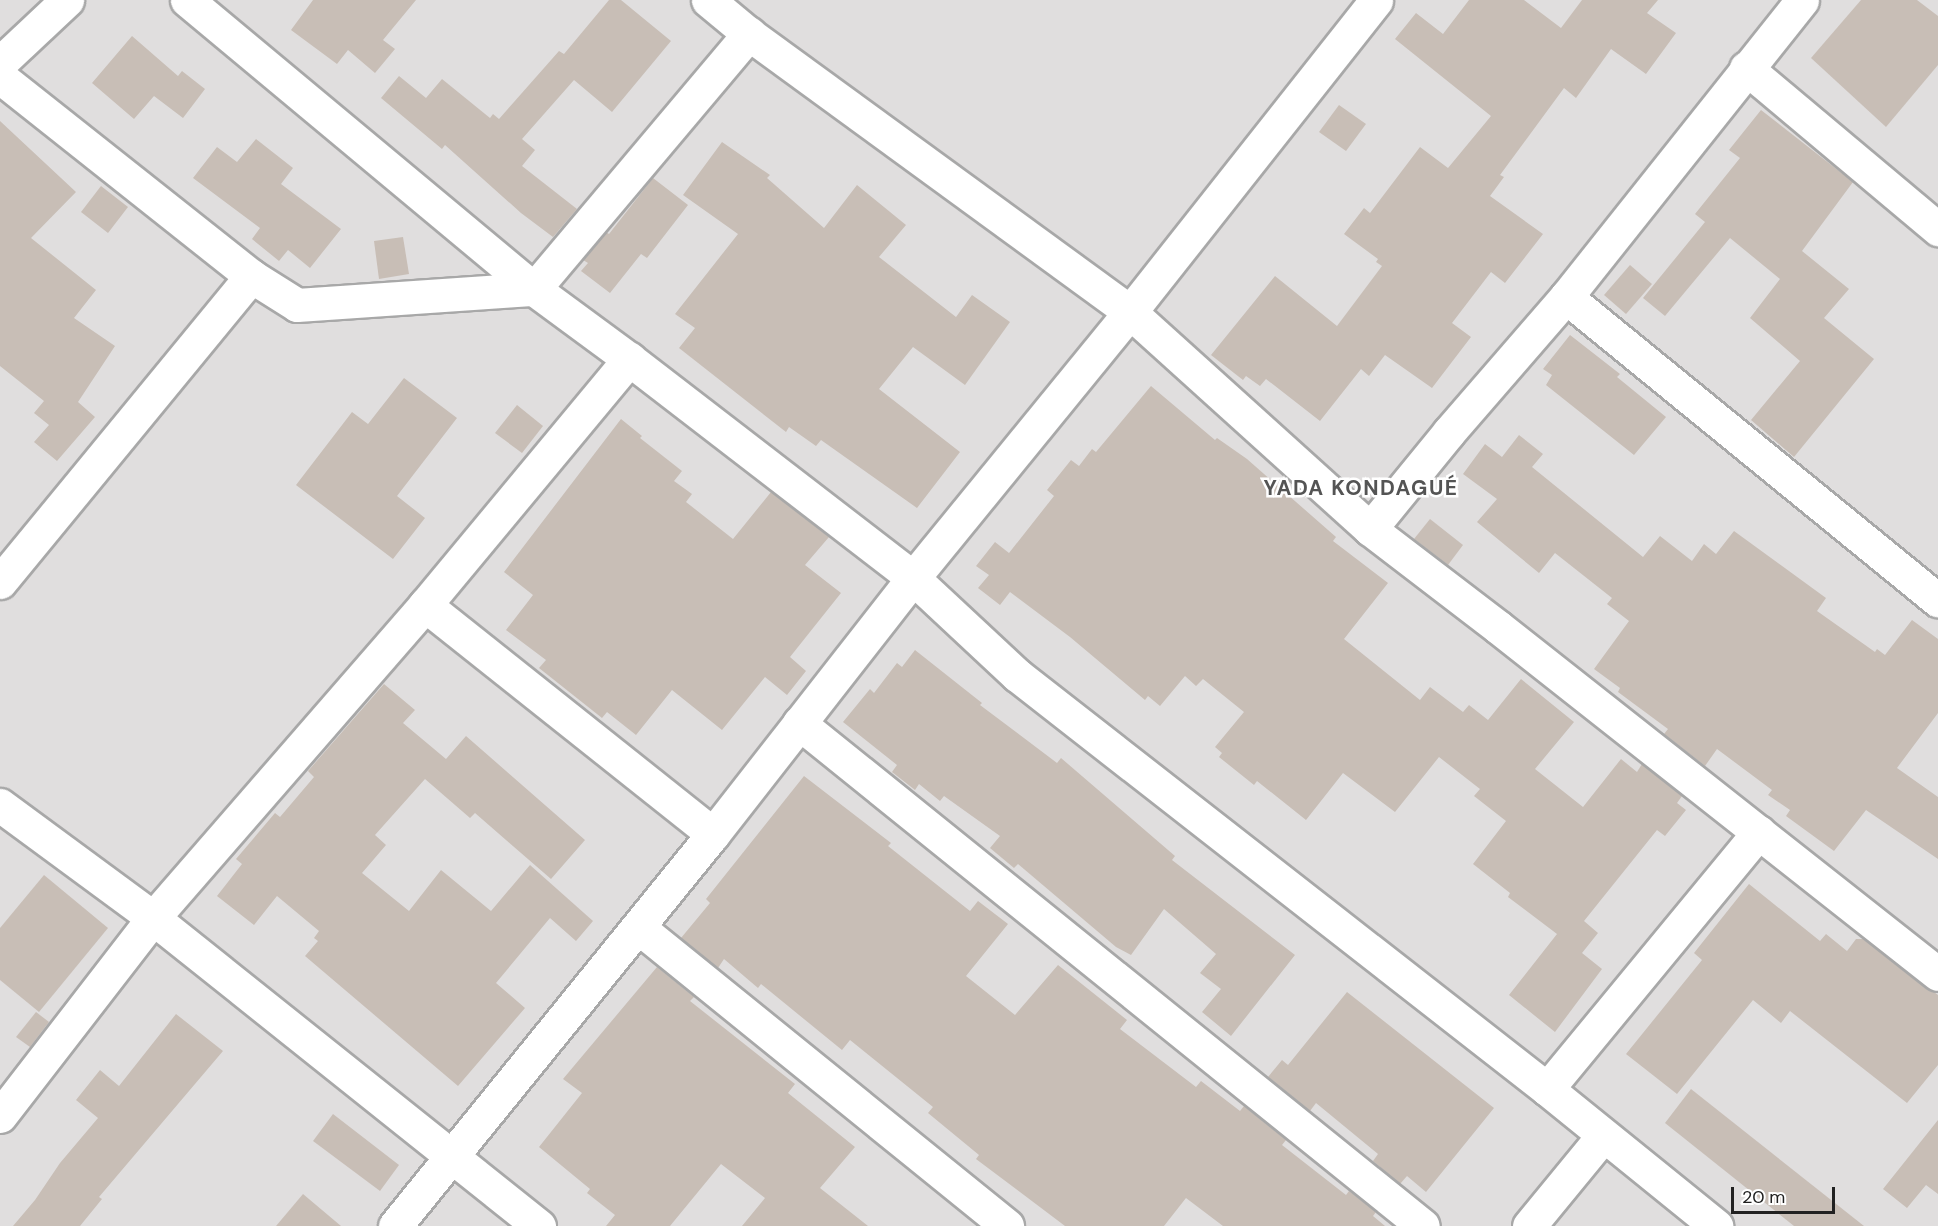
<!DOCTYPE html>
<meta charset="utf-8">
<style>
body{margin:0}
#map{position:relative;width:1938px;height:1226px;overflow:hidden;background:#f2efe7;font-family:"DM Sans",sans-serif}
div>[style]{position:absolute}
.residential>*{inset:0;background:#e0dede}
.building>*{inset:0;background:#c8beb6}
.roads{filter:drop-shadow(2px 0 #a8a8a8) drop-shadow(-2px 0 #a8a8a8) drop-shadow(0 2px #a8a8a8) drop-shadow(0 -2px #a8a8a8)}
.minor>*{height:33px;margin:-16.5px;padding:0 16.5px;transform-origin:16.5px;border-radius:16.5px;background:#fff}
span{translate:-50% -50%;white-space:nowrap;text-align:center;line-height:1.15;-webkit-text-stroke:5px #fff;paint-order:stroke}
.district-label{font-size:21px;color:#545454;font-weight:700;letter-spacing:1.5px}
.scale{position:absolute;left:1731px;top:1187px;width:104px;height:27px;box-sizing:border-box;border:3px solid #212121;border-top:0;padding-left:8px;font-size:18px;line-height:21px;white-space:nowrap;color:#212121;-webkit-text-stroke:4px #fff;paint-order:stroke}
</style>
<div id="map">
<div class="residential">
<i style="clip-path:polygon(0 0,1938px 0,1938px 1226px,0 1226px)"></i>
</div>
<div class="building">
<i style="clip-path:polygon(313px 0,416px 0,383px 40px,395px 49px,375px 73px,348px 50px,337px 64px,291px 30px)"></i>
<i style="clip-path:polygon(609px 0,621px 0,671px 41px,612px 112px,574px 80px,522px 139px,535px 150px,522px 166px,577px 209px,553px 237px,521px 213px,445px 145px,442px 149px,381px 98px,399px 76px,426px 98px,442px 79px,490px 118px,493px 114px,499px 119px,559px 51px,564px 54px)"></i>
<i style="clip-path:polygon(1469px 0,1524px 0,1561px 28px,1582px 0,1658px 0,1647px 13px,1676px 33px,1646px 74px,1611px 49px,1576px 98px,1564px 88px,1500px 175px,1504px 177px,1490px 196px,1543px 234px,1505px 283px,1491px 272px,1452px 323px,1471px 337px,1432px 388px,1385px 355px,1369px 376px,1361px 369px,1320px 421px,1266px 379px,1260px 386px,1246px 376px,1243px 380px,1211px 355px,1275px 276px,1337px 326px,1382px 266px,1376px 262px,1378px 259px,1344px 234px,1364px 208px,1370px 213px,1420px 147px,1448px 168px,1491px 116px,1395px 39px,1416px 13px,1443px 34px)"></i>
<i style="clip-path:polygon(1861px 0,1917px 0,1938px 16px,1938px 65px,1886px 127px,1811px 58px)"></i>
<i style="clip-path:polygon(132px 36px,178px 76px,182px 71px,205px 89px,183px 118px,154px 96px,134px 119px,92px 83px)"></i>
<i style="clip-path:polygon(1339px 105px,1366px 124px,1346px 151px,1319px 132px)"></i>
<i style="clip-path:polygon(1761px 110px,1853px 182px,1802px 251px,1849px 289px,1824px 318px,1874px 359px,1794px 457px,1751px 420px,1800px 361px,1750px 318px,1780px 279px,1730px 238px,1665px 316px,1643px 298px,1705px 222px,1695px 214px,1740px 158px,1729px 150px)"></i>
<i style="clip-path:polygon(0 121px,76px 192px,31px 238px,96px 290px,74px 318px,115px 346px,78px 402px,95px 417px,57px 461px,34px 442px,49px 425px,34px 413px,44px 401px,0 366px)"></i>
<i style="clip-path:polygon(256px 139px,293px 168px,281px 184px,341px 229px,310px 268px,288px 250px,279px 261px,252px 239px,260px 228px,193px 178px,217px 147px,237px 162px)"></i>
<i style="clip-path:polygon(722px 142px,770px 175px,767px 178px,824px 228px,857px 185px,906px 225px,879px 257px,956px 317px,972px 295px,1010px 322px,965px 385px,913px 347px,879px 389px,960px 452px,917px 508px,821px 440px,816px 446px,789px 427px,786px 432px,679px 348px,695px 328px,675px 314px,738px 234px,683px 195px)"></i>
<i style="clip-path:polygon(653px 178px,688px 205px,647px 258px,641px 254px,610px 293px,581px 271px,588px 263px,583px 260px,606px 232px,609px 234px)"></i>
<i style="clip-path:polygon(101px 186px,128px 207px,108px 233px,81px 212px)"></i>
<i style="clip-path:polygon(403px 237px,409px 274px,379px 279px,374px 241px)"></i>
<i style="clip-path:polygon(1630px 265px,1652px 284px,1626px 314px,1604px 295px)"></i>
<i style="clip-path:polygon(1570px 335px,1620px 374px,1617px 377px,1666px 417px,1634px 455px,1546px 385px,1552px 375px,1543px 369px)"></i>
<i style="clip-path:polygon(404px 378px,457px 418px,397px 496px,425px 518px,393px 559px,296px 485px,352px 412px,368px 424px)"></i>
<i style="clip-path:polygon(1151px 386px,1215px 440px,1217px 438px,1247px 459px,1336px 537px,1333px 541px,1388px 583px,1344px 639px,1420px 700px,1430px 687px,1463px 712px,1469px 705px,1488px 720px,1521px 679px,1574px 722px,1535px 769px,1583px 807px,1621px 759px,1637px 772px,1642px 764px,1682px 796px,1677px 803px,1686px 810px,1665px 836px,1657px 830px,1584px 921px,1598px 933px,1582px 953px,1602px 969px,1555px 1032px,1509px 995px,1557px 934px,1508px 897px,1510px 893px,1473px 864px,1506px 821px,1474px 796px,1480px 789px,1439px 757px,1395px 812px,1343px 773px,1306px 820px,1257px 781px,1254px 785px,1219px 757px,1222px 753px,1215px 747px,1244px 712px,1203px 679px,1196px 686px,1185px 676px,1160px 706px,1148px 696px,1145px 700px,1070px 637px,1010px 592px,1000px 605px,978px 588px,989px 575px,976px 566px,995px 542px,1009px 553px,1054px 496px,1047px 490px,1071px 460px,1079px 466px,1092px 449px,1096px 452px)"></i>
<i style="clip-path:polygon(517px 405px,543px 426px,522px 453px,495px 433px)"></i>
<i style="clip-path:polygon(621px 419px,642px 436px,640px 438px,682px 471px,674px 481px,692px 494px,686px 502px,733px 539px,771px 492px,829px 537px,805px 565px,841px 593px,790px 657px,806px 671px,787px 695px,765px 677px,722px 730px,672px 690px,636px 735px,607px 712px,602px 718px,539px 668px,546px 660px,506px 630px,533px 595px,504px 572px)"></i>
<i style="clip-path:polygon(1519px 435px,1543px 454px,1532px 467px,1643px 557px,1660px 536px,1692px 561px,1704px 544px,1716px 554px,1734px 531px,1826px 598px,1817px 611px,1875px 652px,1877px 649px,1885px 655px,1912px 620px,1938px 639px,1938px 713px,1897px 768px,1938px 797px,1938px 859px,1866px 810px,1834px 851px,1786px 816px,1790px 810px,1768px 795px,1772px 790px,1717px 749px,1705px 766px,1664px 734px,1668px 729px,1618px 692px,1620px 688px,1594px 669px,1629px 621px,1607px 604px,1612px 598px,1555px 553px,1539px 573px,1477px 522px,1497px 499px,1463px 474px,1485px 444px,1502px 457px)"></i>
<i style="clip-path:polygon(1430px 519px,1463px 545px,1448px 565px,1414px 539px)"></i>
<i style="clip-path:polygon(915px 650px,982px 703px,980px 705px,1057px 763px,1061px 758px,1175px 856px,1172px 860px,1295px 955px,1231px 1036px,1202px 1012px,1221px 989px,1200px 973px,1216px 954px,1164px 909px,1131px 955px,1116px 947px,1018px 864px,1014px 868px,990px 848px,1000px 836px,944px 796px,940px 801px,919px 784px,915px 790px,892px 772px,897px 765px,843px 722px,870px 689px,874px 693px,897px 663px,902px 667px)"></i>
<i style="clip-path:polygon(384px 684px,415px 710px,403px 723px,446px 759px,466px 736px,585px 840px,551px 879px,475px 813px,470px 818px,425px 779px,375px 835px,386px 845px,362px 873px,409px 911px,441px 870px,491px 911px,530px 865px,593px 921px,576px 941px,550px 918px,496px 983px,525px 1008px,458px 1086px,305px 956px,318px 941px,314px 938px,319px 931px,277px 896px,254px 925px,217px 896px,242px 864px,236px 859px,275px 813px,280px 817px,314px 777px,308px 771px)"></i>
<i style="clip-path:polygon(804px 776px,891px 843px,888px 846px,970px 911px,978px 901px,1008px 924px,966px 976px,1015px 1015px,1058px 965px,1127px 1020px,1120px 1029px,1196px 1087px,1201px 1081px,1240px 1111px,1244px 1106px,1286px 1140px,1282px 1145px,1346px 1195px,1349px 1191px,1376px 1212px,1373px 1216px,1385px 1226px,1223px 1226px,1186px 1198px,1164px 1226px,1065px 1226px,976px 1159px,979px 1155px,928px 1113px,933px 1107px,850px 1040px,842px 1050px,761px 984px,758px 988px,724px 959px,718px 968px,681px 938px,710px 903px,706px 899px)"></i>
<i style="clip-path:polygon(44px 875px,108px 928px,39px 1012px,0 980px,0 928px)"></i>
<i style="clip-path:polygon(1749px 884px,1820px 941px,1826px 934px,1847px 951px,1856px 939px,1863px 939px,1938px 995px,1938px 1065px,1907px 1103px,1790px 1011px,1781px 1023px,1753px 1000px,1677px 1094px,1626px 1054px,1702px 960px,1694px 953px)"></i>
<i style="clip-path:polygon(657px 967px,694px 997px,690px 1001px,795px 1084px,788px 1093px,855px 1147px,820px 1188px,868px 1226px,742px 1226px,765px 1198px,721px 1164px,670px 1226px,606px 1226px,615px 1215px,587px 1193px,590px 1189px,539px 1147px,582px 1093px,563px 1079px)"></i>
<i style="clip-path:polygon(1347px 992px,1494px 1108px,1426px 1192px,1407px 1176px,1400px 1184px,1373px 1161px,1378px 1154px,1316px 1103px,1310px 1111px,1268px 1077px,1282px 1060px,1288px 1065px)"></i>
<i style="clip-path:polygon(36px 1012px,49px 1022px,30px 1047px,16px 1037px)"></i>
<i style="clip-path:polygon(176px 1014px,223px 1051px,99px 1197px,102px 1199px,80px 1226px,13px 1226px,35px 1200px,60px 1163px,98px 1118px,76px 1100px,100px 1070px,119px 1086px)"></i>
<i style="clip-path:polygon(1691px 1089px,1864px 1226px,1794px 1226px,1665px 1123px)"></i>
<i style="clip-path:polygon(333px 1114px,399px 1165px,380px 1191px,313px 1141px)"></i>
<i style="clip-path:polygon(1938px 1120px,1938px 1194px,1926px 1185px,1907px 1208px,1883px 1189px)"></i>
<i style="clip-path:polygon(303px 1194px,341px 1226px,276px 1226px)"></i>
</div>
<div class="roads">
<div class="minor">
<i style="left:187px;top:0;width:452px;rotate:39.8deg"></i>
<i style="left:534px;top:289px;width:118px;rotate:36.4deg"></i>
<i style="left:629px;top:359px;width:359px;rotate:37.6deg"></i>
<i style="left:913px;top:578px;width:142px;rotate:43deg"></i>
<i style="left:1017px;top:675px;width:673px;rotate:37.99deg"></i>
<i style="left:1547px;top:1089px;width:218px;rotate:39deg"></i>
<i style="left:708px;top:0;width:53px;rotate:39.7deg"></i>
<i style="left:749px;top:34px;width:472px;rotate:36.1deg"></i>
<i style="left:1130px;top:312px;width:324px;rotate:42.1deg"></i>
<i style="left:1370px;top:529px;width:161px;rotate:37.4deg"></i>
<i style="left:1498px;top:627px;width:560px;rotate:38.26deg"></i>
<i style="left:0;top:63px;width:92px;rotate:-43.2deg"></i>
<i style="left:1746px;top:68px;width:251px;rotate:40deg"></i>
<i style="left:0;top:77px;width:320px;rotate:38.4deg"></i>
<i style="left:251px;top:276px;width:54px;rotate:32.2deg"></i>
<i style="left:297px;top:305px;width:238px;rotate:-3.9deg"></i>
<i style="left:534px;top:289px;width:334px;rotate:-49.9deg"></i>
<i style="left:1566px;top:297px;width:480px;rotate:39.2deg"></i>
<i style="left:1370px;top:529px;width:125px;rotate:-50.8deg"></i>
<i style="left:1449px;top:432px;width:179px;rotate:-49.1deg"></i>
<i style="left:1566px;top:297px;width:379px;rotate:-51.5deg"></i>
<i style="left:0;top:582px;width:396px;rotate:-50.6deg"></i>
<i style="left:425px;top:605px;width:368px;rotate:38.5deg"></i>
<i style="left:799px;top:723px;width:801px;rotate:38.87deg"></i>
<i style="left:0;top:805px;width:190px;rotate:36.4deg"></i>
<i style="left:153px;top:918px;width:494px;rotate:38.6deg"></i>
<i style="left:638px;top:927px;width:475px;rotate:39deg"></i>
<i style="left:1547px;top:1089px;width:333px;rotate:-50.5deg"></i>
<i style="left:0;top:1116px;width:250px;rotate:-52.3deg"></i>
<i style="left:153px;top:918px;width:415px;rotate:-49deg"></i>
<i style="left:425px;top:605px;width:320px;rotate:-50.3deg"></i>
<i style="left:395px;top:1226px;width:505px;rotate:-50.95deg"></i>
<i style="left:713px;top:834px;width:325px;rotate:-52deg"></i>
<i style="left:913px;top:578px;width:343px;rotate:-50.8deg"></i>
<i style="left:1130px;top:312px;width:397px;rotate:-51.7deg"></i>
<i style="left:1529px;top:1226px;width:117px;rotate:-50.6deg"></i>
</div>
</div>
<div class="district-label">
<span style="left:1361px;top:488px">YADA KONDAGUÉ</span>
</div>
<div class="scale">20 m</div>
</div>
